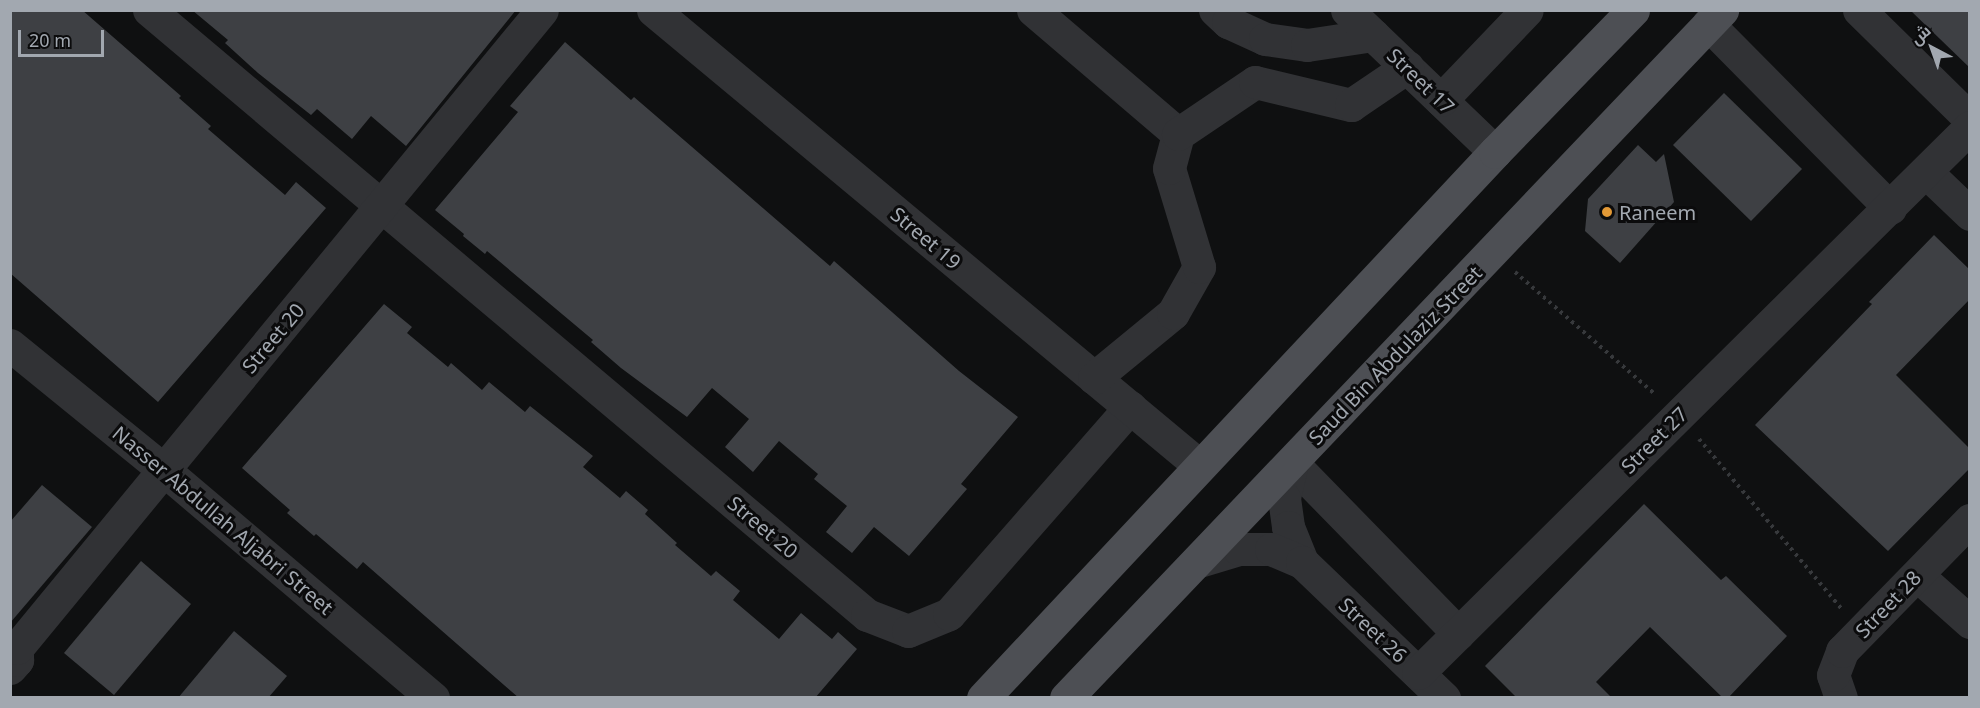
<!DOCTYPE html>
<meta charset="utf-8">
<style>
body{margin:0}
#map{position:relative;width:1980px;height:708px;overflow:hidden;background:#0f1011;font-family:"Noto Sans",Cairo,sans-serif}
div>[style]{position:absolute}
.building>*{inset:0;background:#3e4044}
.path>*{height:4px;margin-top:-2px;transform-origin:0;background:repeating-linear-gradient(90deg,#37393c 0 3px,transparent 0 7.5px)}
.minor>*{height:33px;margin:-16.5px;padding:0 16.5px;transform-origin:16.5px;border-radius:16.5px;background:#313235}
.major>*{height:33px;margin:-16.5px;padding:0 16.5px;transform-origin:16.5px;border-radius:16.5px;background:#4d4f54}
.dots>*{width:16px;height:16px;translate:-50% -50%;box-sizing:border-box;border:3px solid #0b0b0c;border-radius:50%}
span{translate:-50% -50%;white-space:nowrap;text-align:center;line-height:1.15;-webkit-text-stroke:6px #0b0b0c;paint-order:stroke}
.street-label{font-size:20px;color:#a2a8b0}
.poi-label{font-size:20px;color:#a2a8b0}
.left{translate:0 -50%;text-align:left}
.frame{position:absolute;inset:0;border:12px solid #a2a8b0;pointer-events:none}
.north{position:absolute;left:1902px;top:18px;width:60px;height:60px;-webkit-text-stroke:4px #0b0b0c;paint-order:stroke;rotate:319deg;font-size:16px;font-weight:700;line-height:24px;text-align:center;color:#a2a8b0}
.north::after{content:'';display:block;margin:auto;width:21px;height:27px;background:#a2a8b0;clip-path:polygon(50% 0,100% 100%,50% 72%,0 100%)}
.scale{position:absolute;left:18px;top:30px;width:86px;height:27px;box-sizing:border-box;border:3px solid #a2a8b0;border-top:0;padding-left:8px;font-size:18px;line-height:21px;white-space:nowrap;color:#a2a8b0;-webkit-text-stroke:4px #0b0b0c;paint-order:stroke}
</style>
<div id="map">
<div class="building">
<i style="clip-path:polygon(10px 10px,82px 10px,181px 96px,179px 98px,211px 126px,208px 129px,285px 195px,296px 182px,326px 208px,158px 402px,10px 273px)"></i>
<i style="clip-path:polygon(192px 10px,516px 10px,406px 146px,371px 116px,352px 139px,317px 109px,311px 115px,258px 73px,225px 43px,228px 40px)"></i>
<i style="clip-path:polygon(1910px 10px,1970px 10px,1970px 68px)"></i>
<i style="clip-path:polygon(565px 42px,631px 100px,634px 97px,830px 266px,834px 261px,959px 371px,1018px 417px,961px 484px,967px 489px,909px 556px,874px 527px,852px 553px,826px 532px,847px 506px,814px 479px,818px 474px,779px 441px,753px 472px,725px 447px,749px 419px,712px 388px,687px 417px,621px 368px,591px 342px,593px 340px,487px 251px,485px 254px,463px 236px,464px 234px,435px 210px,518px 112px,510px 106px)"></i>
<i style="clip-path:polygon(1724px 93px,1802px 169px,1751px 221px,1673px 145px)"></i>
<i style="clip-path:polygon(1638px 145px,1656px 162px,1664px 154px,1674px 202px,1620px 263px,1585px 231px,1588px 199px)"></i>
<i style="clip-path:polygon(1934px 235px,1970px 270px,1970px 299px,1896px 375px,1970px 449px,1970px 468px,1888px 551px,1755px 425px,1872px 304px,1869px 302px)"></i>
<i style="clip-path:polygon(384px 304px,412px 327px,407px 333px,448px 367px,451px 363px,482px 390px,489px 382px,525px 412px,530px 406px,593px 456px,583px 467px,620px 498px,626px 491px,648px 510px,645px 514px,677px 543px,675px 545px,711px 576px,716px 571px,740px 591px,733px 600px,779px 639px,801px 613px,832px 639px,838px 632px,857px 649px,815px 698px,519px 698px,363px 562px,357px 569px,316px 534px,314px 536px,287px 513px,290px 510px,242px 468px)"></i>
<i style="clip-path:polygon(42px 485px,92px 527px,10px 623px,10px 522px)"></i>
<i style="clip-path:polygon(1644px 504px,1721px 580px,1726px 576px,1787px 636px,1728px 698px,1723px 698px,1650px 627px,1596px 682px,1612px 698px,1517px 698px,1485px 666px)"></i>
<i style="clip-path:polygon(141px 561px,191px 604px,114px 695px,64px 653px)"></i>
<i style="clip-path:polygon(234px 631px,287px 676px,268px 698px,178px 698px)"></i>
</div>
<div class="path">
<i style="left:1515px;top:272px;width:187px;rotate:41.1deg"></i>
<i style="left:1699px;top:439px;width:221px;rotate:50deg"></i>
</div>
<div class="minor">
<i style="left:149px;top:10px;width:939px;rotate:40.12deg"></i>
<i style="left:867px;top:615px;width:44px;rotate:21.3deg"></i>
<i style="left:908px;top:631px;width:44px;rotate:-22.5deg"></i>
<i style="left:949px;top:614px;width:275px;rotate:-48.8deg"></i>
<i style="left:653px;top:10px;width:712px;rotate:39.82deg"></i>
<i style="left:1033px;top:10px;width:191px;rotate:40.5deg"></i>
<i style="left:1215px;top:10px;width:18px;rotate:43deg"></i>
<i style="left:1228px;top:22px;width:41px;rotate:24.7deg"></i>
<i style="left:1265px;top:39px;width:42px;rotate:8.1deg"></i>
<i style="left:1307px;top:45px;width:67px;rotate:-8.6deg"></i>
<i style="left:1347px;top:10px;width:205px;rotate:43.8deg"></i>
<i style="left:1859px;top:10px;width:156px;rotate:44.5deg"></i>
<i style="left:1708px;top:24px;width:259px;rotate:45.3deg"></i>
<i style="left:1441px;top:100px;width:124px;rotate:-46.3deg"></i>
<i style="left:1926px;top:172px;width:61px;rotate:43.7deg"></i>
<i style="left:10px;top:345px;width:198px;rotate:39.1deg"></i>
<i style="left:164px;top:470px;width:353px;rotate:40.3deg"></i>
<i style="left:1094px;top:378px;width:102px;rotate:-39.4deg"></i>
<i style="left:1173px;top:313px;width:53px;rotate:-60.5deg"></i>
<i style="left:1199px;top:267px;width:103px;rotate:-106.9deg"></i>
<i style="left:1169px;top:168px;width:35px;rotate:-75deg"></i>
<i style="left:1178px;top:134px;width:93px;rotate:-34deg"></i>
<i style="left:1255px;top:82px;width:99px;rotate:13.5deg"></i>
<i style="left:1351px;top:105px;width:68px;rotate:-34.2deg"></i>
<i style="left:1292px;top:463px;width:238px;rotate:45.7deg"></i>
<i style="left:1292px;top:463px;width:36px;rotate:103deg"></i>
<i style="left:1284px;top:498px;width:29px;rotate:82deg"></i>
<i style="left:1288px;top:527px;width:38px;rotate:68deg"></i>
<i style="left:1196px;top:562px;width:45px;rotate:-16.8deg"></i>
<i style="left:1239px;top:549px;width:32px"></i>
<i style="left:1271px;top:549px;width:34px;rotate:23deg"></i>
<i style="left:1302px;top:562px;width:197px;rotate:43.8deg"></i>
<i style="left:1917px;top:575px;width:71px;rotate:41.6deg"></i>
<i style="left:10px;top:668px;width:11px;rotate:-49deg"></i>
<i style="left:17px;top:660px;width:12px;rotate:-90deg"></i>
<i style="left:17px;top:648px;width:826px;rotate:-50.55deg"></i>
<i style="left:1418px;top:673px;width:776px;rotate:-44.69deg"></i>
<i style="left:1841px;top:698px;width:24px;rotate:-109deg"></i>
<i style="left:1833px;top:675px;width:26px;rotate:-69deg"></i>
<i style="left:1842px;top:651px;width:183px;rotate:-45.7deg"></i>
</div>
<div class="major">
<i style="left:983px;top:698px;width:749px;rotate:-46.84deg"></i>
<i style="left:1495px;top:152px;width:198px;rotate:-45.8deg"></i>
<i style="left:1066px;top:698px;width:951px;rotate:-46.36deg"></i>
</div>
<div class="dots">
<i style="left:1607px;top:212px;background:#e29936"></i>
</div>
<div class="street-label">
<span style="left:1421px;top:81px;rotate:44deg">Street 17</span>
<span style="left:926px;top:238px;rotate:40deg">Street 19</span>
<span style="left:273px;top:338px;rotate:-50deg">Street 20</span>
<span style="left:1395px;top:355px;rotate:-46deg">Saud Bin Abdulaziz Street</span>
<span style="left:1654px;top:440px;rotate:-45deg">Street 27</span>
<span style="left:223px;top:520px;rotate:40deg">Nasser Abdullah Aljabri Street</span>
<span style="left:763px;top:527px;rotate:40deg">Street 20</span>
<span style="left:1888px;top:604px;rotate:-46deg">Street 28</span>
<span style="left:1373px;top:630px;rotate:43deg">Street 26</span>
</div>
<div class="poi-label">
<span class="left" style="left:1619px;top:212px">Raneem</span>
</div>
<div class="frame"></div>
<div class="north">ش</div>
<div class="scale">20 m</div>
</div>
